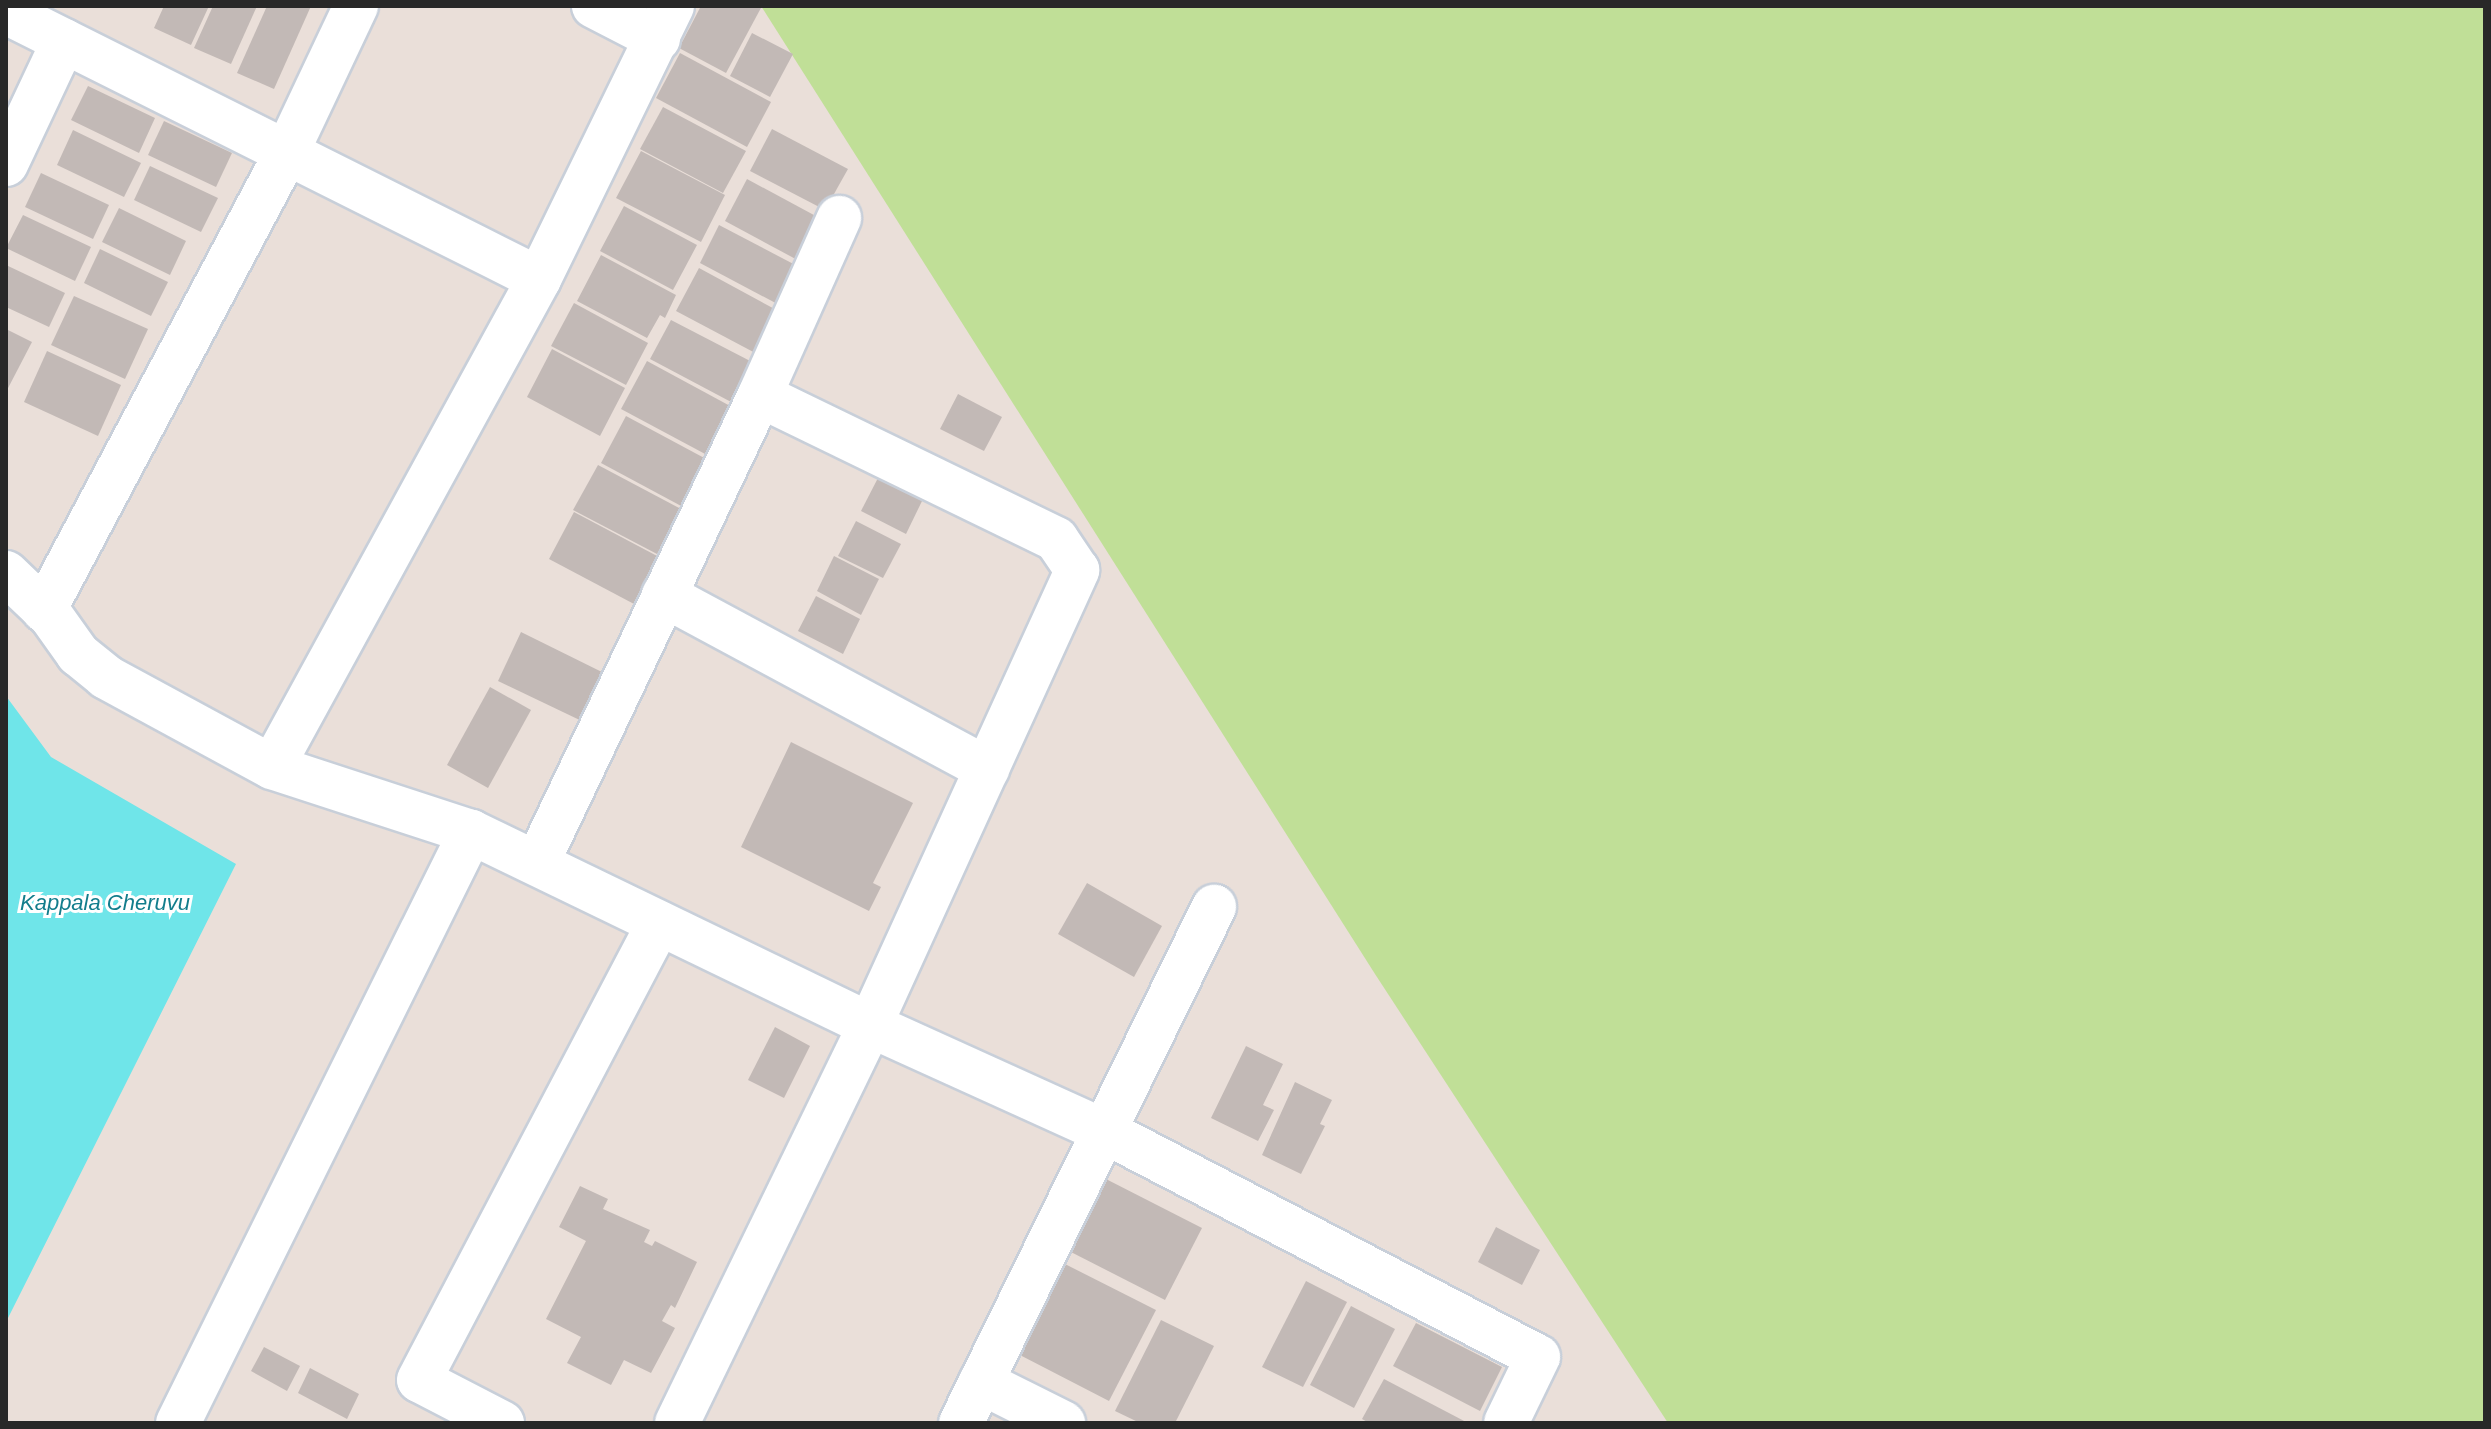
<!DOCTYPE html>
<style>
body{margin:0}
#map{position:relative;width:2491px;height:1429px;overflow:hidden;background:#eadfd9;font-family:Helvetica,sans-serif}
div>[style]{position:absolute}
.green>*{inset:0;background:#c0df97}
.water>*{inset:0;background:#6fe5e9}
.building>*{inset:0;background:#c2b9b6}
.roads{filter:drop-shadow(2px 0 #c8cfd9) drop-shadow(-2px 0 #c8cfd9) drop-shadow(0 2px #c8cfd9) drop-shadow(0 -2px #c8cfd9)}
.minor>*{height:44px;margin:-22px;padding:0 22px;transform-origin:22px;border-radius:22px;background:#fff}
span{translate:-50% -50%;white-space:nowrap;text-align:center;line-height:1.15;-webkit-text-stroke:6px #fff;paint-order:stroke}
.water-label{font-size:22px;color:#127d8c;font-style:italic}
.frame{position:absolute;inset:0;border:8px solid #282828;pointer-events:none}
</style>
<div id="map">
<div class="green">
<i style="clip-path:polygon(761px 6px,2485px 6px,2485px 1423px,1668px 1423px,1375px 974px)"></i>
</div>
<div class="water">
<i style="clip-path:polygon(6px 696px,51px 757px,236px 864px,6px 1322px)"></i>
</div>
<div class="building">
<i style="clip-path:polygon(164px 6px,209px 6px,191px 45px,154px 28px)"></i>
<i style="clip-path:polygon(213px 6px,257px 6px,231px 64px,194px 48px)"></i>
<i style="clip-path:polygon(267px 6px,311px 6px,274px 89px,237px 73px)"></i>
<i style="clip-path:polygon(701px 6px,762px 6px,726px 73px,679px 48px)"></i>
<i style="clip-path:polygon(752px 33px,793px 54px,770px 97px,730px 76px)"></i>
<i style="clip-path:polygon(680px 53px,771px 102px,747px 147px,656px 98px)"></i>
<i style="clip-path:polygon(88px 86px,155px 118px,139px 153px,71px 120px)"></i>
<i style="clip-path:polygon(663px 107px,746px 151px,723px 193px,640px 149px)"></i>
<i style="clip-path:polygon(164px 121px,232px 153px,216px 187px,148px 155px)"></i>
<i style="clip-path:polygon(772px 129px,848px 169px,825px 210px,750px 171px)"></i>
<i style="clip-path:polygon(73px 130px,141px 163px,124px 197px,57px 165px)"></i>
<i style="clip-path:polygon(641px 151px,725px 195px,701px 242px,616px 198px)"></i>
<i style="clip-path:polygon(150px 166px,218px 198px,201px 232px,134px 200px)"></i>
<i style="clip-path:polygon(41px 173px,109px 205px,93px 239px,25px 207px)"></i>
<i style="clip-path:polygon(747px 179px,825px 221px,803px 263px,725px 221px)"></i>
<i style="clip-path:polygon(624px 206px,697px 245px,673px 290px,600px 251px)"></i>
<i style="clip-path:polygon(119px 208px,186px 241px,170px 275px,102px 242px)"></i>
<i style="clip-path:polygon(23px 215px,91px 247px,75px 281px,6px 248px)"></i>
<i style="clip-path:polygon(719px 225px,803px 269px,783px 307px,700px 263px)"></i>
<i style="clip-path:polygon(100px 249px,168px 282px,151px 316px,84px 283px)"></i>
<i style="clip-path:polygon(601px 255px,676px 295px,665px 318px,660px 315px,647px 338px,577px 301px)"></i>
<i style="clip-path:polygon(6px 265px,65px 293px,49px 327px,6px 307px)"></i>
<i style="clip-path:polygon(699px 268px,782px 313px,759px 355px,676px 311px)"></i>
<i style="clip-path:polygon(74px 296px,148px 329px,125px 379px,51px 345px)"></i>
<i style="clip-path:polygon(574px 303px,648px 343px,626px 385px,551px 346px)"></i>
<i style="clip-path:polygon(671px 320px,754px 363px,733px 403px,650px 359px)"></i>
<i style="clip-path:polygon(6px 329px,32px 342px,6px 392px)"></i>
<i style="clip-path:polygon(552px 349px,625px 388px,600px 436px,527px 397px)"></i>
<i style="clip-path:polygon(47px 351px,121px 385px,98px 436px,24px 402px)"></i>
<i style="clip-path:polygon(647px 361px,732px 407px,707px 455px,621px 409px)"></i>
<i style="clip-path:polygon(958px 394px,1002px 417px,984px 451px,940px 429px)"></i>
<i style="clip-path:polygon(626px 416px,708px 460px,683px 507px,601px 463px)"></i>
<i style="clip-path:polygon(598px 465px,681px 509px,657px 554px,573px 510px)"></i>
<i style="clip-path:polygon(879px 476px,923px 499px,906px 534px,861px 511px)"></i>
<i style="clip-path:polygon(574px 512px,659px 557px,634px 604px,549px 559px)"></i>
<i style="clip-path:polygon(856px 521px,901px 544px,883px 578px,838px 556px)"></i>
<i style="clip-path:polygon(834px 556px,879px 579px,861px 615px,817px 591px)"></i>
<i style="clip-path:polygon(816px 596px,860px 619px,843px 654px,798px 631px)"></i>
<i style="clip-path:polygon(521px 632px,612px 677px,588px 724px,498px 681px)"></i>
<i style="clip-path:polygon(490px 687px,531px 710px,488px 788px,447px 765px)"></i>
<i style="clip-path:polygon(791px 742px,913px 803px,873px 883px,881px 887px,869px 911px,741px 847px)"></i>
<i style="clip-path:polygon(1087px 883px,1162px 926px,1134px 977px,1058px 934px)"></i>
<i style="clip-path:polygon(775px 1027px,810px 1046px,784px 1098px,748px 1080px)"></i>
<i style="clip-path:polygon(1246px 1046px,1283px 1064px,1263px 1105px,1274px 1110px,1258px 1141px,1211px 1118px)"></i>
<i style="clip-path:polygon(1295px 1082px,1332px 1100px,1320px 1124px,1325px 1126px,1301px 1174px,1262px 1155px)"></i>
<i style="clip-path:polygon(1104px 1178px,1202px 1228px,1165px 1300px,1067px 1250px)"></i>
<i style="clip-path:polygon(580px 1186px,608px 1199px,603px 1209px,650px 1230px,644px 1242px,652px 1246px,655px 1241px,697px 1262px,675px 1308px,671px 1305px,662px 1321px,675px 1328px,651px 1373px,624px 1360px,611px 1385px,567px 1363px,581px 1337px,546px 1319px,586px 1241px,559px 1227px)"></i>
<i style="clip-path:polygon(1496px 1227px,1540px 1250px,1522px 1285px,1478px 1262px)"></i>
<i style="clip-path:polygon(1061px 1262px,1156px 1310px,1109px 1401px,1014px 1352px)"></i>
<i style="clip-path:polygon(1306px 1281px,1347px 1302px,1303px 1387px,1262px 1367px)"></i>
<i style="clip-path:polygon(1351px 1306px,1395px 1329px,1354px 1408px,1310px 1385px)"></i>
<i style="clip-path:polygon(1161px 1320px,1214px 1346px,1175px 1423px,1140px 1423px,1115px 1411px)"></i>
<i style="clip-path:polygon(1416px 1323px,1502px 1367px,1480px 1411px,1393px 1366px)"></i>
<i style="clip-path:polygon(264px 1347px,300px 1366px,287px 1391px,251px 1371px)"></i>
<i style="clip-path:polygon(310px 1368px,359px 1394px,347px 1419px,298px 1393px)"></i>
<i style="clip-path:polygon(1384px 1379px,1468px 1423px,1369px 1423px,1362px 1419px)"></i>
</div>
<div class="roads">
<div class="minor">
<i style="left:594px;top:6px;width:72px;rotate:27.3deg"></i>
<i style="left:672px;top:6px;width:304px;rotate:116deg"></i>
<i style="left:539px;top:279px;width:556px;rotate:118.68deg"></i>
<i style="left:272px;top:767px;width:209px;rotate:18.1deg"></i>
<i style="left:471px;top:832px;width:443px;rotate:25.8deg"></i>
<i style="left:870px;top:1025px;width:257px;rotate:24.4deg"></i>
<i style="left:1104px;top:1131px;width:489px;rotate:27.5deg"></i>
<i style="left:1538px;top:1357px;width:73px;rotate:115.9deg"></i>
<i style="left:6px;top:12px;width:596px;rotate:26.61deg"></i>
<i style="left:6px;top:164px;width:136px;rotate:-64.8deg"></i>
<i style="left:6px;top:573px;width:62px;rotate:43.7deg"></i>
<i style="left:51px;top:616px;width:47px;rotate:54.6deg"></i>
<i style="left:78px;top:654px;width:36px;rotate:39deg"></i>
<i style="left:106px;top:677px;width:189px;rotate:28.5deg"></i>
<i style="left:664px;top:595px;width:367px;rotate:28.3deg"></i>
<i style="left:44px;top:610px;width:516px;rotate:-62.05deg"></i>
<i style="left:286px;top:154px;width:164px;rotate:-64.7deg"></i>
<i style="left:537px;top:863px;width:518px;rotate:-64.52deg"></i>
<i style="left:760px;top:395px;width:194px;rotate:-65.9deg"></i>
<i style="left:981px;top:1382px;width:92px;rotate:26.6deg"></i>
<i style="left:178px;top:1423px;width:660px;rotate:-63.63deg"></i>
<i style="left:502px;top:1423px;width:93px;rotate:-152.6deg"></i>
<i style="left:419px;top:1380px;width:516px;rotate:-62.29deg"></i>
<i style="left:677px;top:1423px;width:442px;rotate:-64.1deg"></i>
<i style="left:870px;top:1025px;width:500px;rotate:-65.5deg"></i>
<i style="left:1077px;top:570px;width:37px;rotate:-124deg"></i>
<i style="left:1056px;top:539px;width:329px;rotate:-154.1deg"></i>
<i style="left:961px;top:1423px;width:575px;rotate:-63.88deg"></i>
</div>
</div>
<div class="water-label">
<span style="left:105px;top:903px">Kappala Cheruvu</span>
</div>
<div class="frame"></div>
</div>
